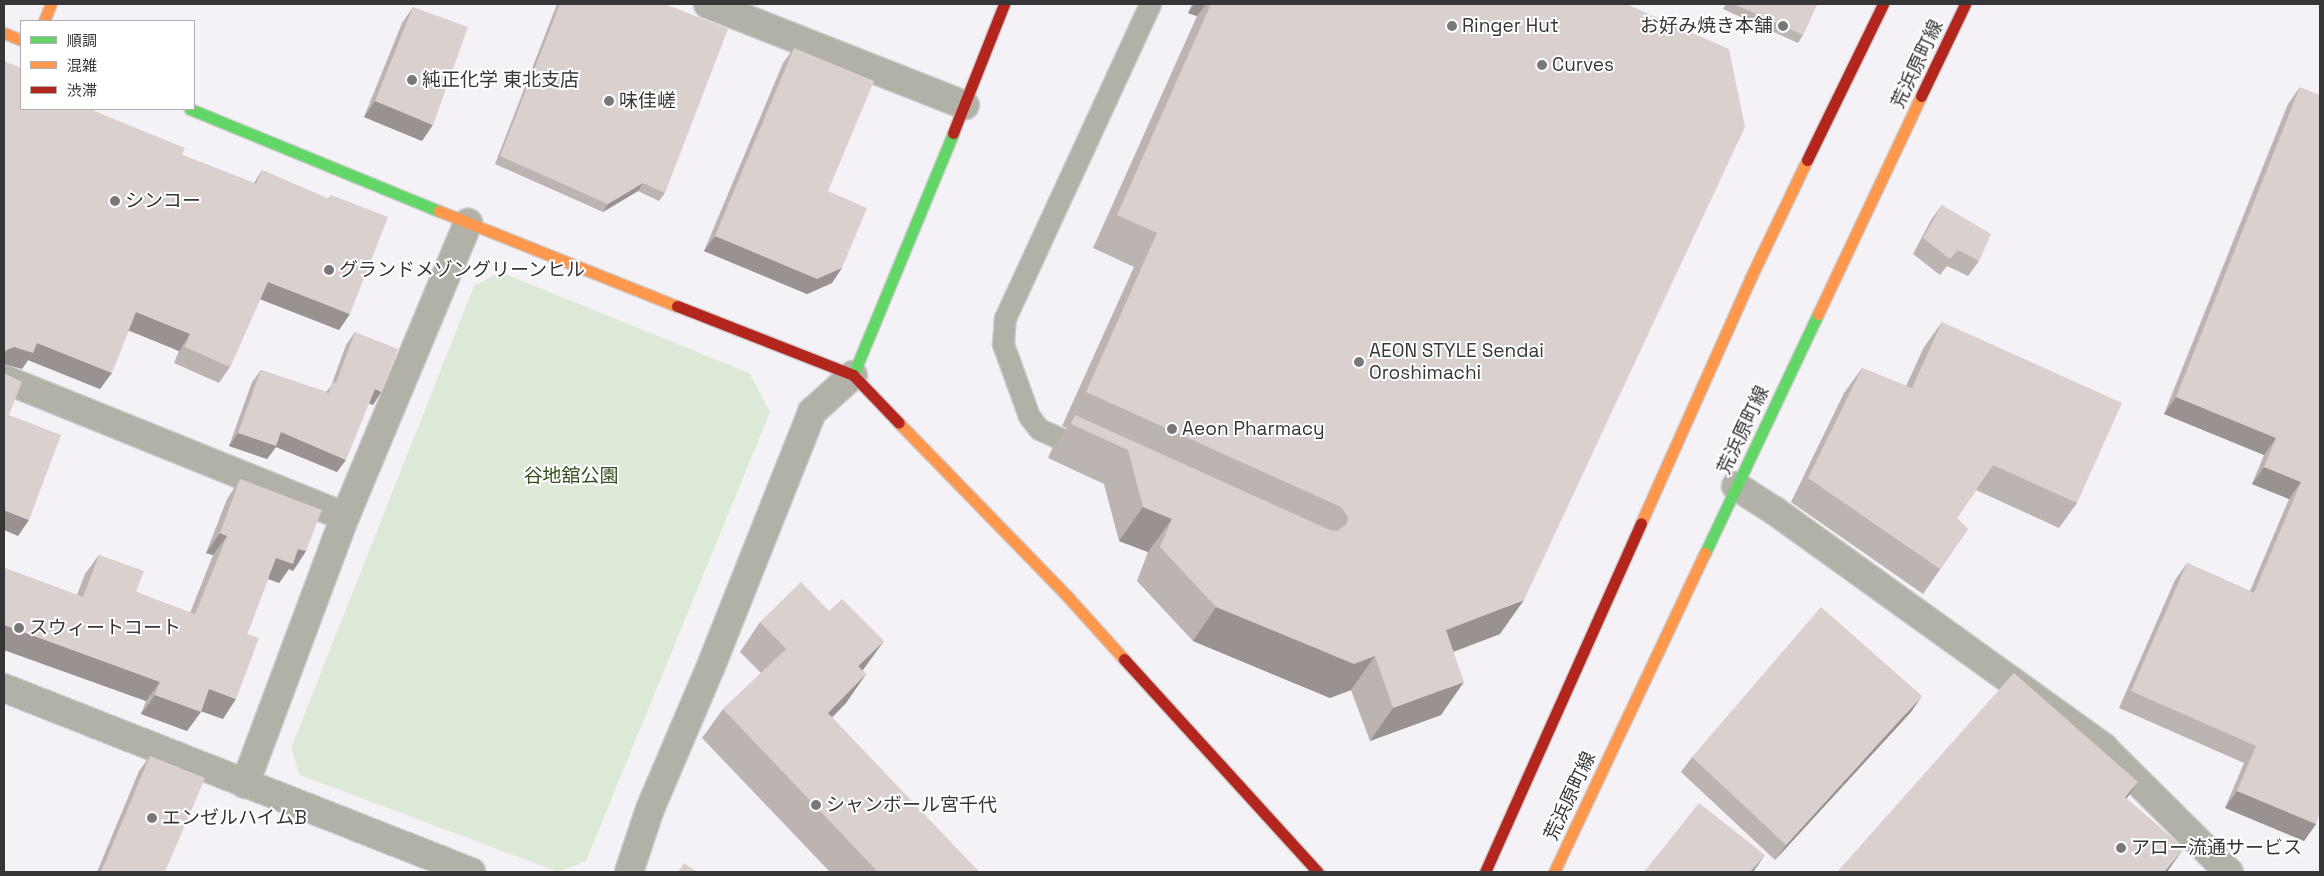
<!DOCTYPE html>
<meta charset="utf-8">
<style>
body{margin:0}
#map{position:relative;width:2324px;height:876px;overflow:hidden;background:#f4f2f6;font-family:"Space Grotesk","Noto Sans JP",sans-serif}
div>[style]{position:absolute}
.green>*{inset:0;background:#dde9d7}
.roads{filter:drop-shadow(1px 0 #cecdcf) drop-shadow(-1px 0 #cecdcf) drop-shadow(0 1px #cecdcf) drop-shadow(0 -1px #cecdcf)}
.lane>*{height:21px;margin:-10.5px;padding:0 10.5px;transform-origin:10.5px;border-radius:10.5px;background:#b2b1a8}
.street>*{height:28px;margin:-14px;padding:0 14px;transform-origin:14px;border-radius:14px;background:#b2b1a8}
.fast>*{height:11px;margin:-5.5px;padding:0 5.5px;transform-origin:5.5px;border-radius:5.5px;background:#63d668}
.slow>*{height:11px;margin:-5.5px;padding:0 5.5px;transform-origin:5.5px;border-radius:5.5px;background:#ff974d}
.jam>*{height:11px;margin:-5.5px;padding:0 5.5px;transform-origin:5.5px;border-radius:5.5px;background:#b3261e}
.wall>*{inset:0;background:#bbb4b1}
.shaded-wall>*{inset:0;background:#999290}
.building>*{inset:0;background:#dad1ce}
.dots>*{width:14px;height:14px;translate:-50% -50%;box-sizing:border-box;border:2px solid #fff;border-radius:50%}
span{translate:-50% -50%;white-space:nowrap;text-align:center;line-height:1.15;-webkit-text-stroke:4px #fff;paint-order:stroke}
.poi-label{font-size:19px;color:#363638}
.left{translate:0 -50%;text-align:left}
.right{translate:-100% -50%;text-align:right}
.street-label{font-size:19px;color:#363638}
.park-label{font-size:19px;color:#32501c}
.frame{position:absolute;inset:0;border:5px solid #363638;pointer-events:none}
.legend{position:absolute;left:20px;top:20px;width:175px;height:90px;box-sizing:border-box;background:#fff;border:1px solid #afafaf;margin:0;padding:6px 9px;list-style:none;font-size:15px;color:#363638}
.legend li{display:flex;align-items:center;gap:10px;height:25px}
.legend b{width:25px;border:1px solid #afafaf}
</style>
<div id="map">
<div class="green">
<i style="clip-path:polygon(500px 272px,749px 373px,770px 412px,586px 861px,558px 872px,300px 775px,291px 748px,474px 286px)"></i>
</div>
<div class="roads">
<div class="lane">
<i style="left:1084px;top:449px;width:49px;rotate:-156deg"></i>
<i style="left:1039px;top:429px;width:16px;rotate:-128deg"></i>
<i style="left:1029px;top:416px;width:77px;rotate:-109.9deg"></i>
<i style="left:1003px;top:344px;width:26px;rotate:-86deg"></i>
<i style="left:1005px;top:318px;width:346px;rotate:-65.2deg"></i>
</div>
<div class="street">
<i style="left:708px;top:4px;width:276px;rotate:21.5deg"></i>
<i style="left:4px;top:379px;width:368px;rotate:22deg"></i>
<i style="left:1736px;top:486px;width:46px;rotate:32.7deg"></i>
<i style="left:1775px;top:511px;width:404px;rotate:35.7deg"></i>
<i style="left:2103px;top:747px;width:177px;rotate:44.8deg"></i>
<i style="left:4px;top:688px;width:502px;rotate:21.5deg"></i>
<i style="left:245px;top:784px;width:285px;rotate:-69.5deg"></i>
<i style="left:345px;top:517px;width:319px;rotate:-67.3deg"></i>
<i style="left:629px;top:872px;width:66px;rotate:-71.6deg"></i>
<i style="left:650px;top:809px;width:161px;rotate:-66.9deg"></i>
<i style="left:713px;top:661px;width:268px;rotate:-68.3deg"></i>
<i style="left:812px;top:412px;width:55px;rotate:-42.1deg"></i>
</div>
<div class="fast">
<i style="left:190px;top:109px;width:269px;rotate:22.3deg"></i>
<i style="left:853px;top:375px;width:262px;rotate:-67.5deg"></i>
<i style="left:1705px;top:553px;width:264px;rotate:-64.7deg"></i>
</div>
<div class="slow">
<i style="left:44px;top:21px;width:18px;rotate:-68deg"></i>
<i style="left:4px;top:33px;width:18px;rotate:22deg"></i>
<i style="left:439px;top:211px;width:256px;rotate:21.8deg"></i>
<i style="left:1818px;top:314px;width:241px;rotate:-64.7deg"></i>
<i style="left:899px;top:423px;width:241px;rotate:45.8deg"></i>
<i style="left:1067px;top:596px;width:85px;rotate:47.9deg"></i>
<i style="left:1641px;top:523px;width:267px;rotate:-65.9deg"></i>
<i style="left:1750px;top:279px;width:132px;rotate:-64.4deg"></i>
<i style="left:1554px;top:872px;width:353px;rotate:-64.7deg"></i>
</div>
<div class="jam">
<i style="left:1921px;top:96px;width:102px;rotate:-64.4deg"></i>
<i style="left:953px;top:133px;width:139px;rotate:-68.4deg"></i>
<i style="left:1807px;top:160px;width:174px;rotate:-64deg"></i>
<i style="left:677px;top:306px;width:189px;rotate:21.4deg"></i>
<i style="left:853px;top:375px;width:66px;rotate:46.2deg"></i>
<i style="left:1124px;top:659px;width:288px;rotate:47.7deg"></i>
<i style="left:1485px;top:872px;width:382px;rotate:-65.9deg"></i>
</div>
</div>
<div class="wall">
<i style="clip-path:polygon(557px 4px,665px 4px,665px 193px,659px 201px,638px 191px,603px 212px,495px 164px)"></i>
<i style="clip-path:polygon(1192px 4px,1626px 4px,1500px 634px,1454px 652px,1441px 715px,1370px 741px,1351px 690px,1330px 698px,1193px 641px,1137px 581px,1148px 552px,1119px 541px,1104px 484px,1048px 458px,1052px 449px,1067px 428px,1062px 426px,1134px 267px,1093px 248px,1197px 16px,1188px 13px)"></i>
<i style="clip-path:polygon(1726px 4px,1817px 4px,1803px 35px,1798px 43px,1723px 9px)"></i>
<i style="clip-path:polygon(413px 7px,422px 141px,364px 117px,402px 23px)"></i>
<i style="clip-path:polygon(794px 48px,828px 191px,832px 283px,807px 294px,704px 251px,783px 63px)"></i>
<i style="clip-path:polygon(2300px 87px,2316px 824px,2304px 841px,2225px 808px,2244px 763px,2119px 708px,2175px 580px,2187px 563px,2250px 591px,2289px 499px,2252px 484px,2264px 455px,2164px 414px,2288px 104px)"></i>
<i style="clip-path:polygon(92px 110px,182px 155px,254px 183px,262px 170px,328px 199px,331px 195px,339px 330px,260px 299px,230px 367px,219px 383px,174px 363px,179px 351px,129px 330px,100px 389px,28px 360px,22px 369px)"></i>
<i style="clip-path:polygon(1942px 205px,1979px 261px,1968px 276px,1947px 266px,1940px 275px,1913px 254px,1931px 220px)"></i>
<i style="clip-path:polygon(1942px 322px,2077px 503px,2059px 528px,1976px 490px,1957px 518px,1968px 529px,1923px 594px,1791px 502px,1844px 393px,1862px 368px,1906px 386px,1924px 347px)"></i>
<i style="clip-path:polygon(355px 332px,381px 392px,373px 405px,369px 403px,337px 472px,276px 447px,267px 459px,229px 446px,252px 382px,261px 370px,326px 392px,331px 386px,346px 345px)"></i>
<i style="clip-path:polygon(240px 479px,306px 551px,293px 571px,289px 569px,279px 583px,268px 579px,247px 634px,223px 719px,201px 711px,187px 731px,141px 714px,146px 701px,4px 650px,4px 568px,77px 595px,85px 574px,99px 555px,136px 592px,190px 613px,213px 555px,206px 553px,227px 499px)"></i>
<i style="clip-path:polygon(760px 622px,863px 671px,866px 674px,846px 703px,832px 718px,979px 872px,830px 872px,702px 738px,723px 709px,761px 673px,740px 652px)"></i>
<i style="clip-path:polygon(1911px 712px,1775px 860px,1681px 772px,1692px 757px)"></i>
<i style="clip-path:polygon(150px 756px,165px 872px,97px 872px,139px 771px)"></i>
</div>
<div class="shaded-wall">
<i style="clip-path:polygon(1194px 4px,1206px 4px,1197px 16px,1188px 13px)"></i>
<i style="clip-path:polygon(375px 101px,433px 125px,422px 141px,364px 117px)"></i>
<i style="clip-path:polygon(643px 183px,638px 191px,603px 212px,608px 204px)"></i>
<i style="clip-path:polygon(715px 236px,842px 268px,832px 283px,807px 294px,704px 251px)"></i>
<i style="clip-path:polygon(268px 282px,350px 314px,339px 330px,257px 298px)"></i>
<i style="clip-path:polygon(136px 312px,190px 334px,179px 351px,125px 329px)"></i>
<i style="clip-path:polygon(37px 343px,112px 373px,100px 389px,28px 360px,22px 369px,4px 364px,4px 353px,6px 350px,14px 347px)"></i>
<i style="clip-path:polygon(375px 389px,381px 392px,373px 405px,366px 402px)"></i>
<i style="clip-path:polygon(2176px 397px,2276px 438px,2264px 455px,2164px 414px)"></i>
<i style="clip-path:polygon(281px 432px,346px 460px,337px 472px,276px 447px,267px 459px,229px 446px,238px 433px)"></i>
<i style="clip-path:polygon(2264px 467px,2301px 482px,2289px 499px,2252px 484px)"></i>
<i style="clip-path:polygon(1143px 507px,1172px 519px,1148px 552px,1119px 541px)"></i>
<i style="clip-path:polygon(4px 510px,29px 520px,18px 536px,4px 530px)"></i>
<i style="clip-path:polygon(220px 533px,227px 536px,213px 555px,206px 553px)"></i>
<i style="clip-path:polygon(298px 549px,306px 551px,293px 571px,289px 569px,279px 583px,263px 577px,276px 558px)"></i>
<i style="clip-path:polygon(1524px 600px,1500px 634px,1422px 663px,1446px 630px)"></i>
<i style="clip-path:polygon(1216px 607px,1375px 656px,1351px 690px,1330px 698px,1193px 641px)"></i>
<i style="clip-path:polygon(4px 625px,160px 682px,146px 701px,4px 650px)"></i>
<i style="clip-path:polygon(884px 641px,863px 670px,838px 695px,858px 666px)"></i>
<i style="clip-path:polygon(866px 674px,846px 703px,807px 742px,828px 713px)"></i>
<i style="clip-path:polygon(1464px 682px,1441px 715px,1370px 741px,1393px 708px)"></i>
<i style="clip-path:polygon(209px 689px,236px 699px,223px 719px,195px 709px)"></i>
<i style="clip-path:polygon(155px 695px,201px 712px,187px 731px,141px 714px)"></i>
<i style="clip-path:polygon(1922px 696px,1911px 712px,1775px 860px,1786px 845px)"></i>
<i style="clip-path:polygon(2138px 782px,2123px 804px,2125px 797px)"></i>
<i style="clip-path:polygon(2237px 791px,2316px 824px,2304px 841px,2225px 808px)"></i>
<i style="clip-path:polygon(2184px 848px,2167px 872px,2164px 872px)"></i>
<i style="clip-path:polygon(1765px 855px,1753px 872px,1750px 872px)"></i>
</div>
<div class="building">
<i style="clip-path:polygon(560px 4px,665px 4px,728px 29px,665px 193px,643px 183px,608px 204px,500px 156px)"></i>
<i style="clip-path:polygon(1211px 4px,1626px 4px,1729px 49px,1745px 127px,1524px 600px,1446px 630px,1464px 682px,1393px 708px,1375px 656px,1354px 664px,1216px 607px,1160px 547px,1172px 519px,1143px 507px,1128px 450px,1071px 424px,1075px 415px,1330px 530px,1337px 531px,1347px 524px,1348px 517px,1341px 507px,1086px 392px,1157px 233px,1117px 215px)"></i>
<i style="clip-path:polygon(1734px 4px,1817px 4px,1803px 35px)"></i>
<i style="clip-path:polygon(413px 7px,468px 27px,433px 125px,375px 101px)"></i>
<i style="clip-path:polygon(794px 48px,874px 81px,828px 191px,867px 208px,842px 268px,817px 279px,715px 236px)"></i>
<i style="clip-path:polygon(4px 61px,21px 68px,21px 109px,93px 109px,92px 110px,185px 148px,182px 155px,256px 184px,262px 170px,329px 199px,331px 195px,388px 217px,350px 314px,268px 282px,230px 367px,185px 347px,190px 334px,136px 312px,112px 373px,37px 343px,33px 353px,14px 347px,6px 350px,4px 353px)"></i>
<i style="clip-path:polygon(2300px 87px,2320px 95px,2320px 813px,2316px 824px,2237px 791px,2256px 746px,2131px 691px,2187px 563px,2254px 593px,2301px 482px,2264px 467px,2276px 438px,2176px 397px)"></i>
<i style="clip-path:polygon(1942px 205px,1991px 234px,1979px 261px,1958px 250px,1950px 259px,1923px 238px)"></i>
<i style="clip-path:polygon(1942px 322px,2122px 403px,2077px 503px,1993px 465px,1957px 518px,1968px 529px,1940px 569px,1808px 478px,1862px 368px,1912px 388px)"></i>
<i style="clip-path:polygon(355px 332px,398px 349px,381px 392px,375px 389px,346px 460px,281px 432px,276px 446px,238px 433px,261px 370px,329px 393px,333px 382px,336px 383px)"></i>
<i style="clip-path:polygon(4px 373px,22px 382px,9px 415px,61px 435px,29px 520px,4px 510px)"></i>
<i style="clip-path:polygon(240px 479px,322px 510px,306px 551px,298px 549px,293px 564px,276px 558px,247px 634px,259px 638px,236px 699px,209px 689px,201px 712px,155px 695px,160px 682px,4px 625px,4px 568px,83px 597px,99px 555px,144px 571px,136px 592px,195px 614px,227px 536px,220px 533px)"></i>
<i style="clip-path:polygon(801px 582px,829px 611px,842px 599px,884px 641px,858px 666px,866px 674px,828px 713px,979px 872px,878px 872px,723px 709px,786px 649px,760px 622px)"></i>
<i style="clip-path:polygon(1821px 607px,1922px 696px,1786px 845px,1692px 757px)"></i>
<i style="clip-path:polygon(2014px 673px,2138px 782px,2125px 797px,2184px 848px,2164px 872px,1837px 872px)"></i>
<i style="clip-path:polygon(150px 756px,205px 778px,165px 872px,101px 872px)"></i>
<i style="clip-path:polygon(1699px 803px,1765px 855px,1750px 872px,1644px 872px)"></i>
<i style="clip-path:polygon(684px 863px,697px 872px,678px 872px)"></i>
</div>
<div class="dots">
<i style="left:1452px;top:26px;background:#78787a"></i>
<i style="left:1783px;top:26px;background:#78787a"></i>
<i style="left:1542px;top:65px;background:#78787a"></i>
<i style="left:412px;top:80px;background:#78787a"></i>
<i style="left:609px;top:101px;background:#78787a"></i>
<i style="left:115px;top:201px;background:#78787a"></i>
<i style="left:329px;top:270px;background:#78787a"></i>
<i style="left:1359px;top:362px;background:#78787a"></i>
<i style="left:1172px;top:429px;background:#78787a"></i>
<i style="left:19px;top:628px;background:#78787a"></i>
<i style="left:816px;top:805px;background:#78787a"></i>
<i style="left:152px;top:818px;background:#78787a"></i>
<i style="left:2121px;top:848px;background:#78787a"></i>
</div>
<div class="poi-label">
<span class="left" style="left:1462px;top:26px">Ringer Hut</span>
<span class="right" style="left:1773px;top:26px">お好み焼き本舗</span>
<span class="left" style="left:1552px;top:65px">Curves</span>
<span class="left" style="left:422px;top:80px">純正化学 東北支店</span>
<span class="left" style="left:619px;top:101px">味佳嵯</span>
<span class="left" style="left:125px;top:201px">シンコー</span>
<span class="left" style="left:339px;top:270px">グランドメゾングリーンヒル</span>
<span class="left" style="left:1369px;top:362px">AEON STYLE Sendai<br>Oroshimachi</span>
<span class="left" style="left:1182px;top:429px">Aeon Pharmacy</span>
<span class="left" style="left:29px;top:628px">スウィートコート</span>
<span class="left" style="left:826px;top:805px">シャンボール宮千代</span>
<span class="left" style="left:162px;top:818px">エンゼルハイムB</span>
<span class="left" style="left:2131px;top:848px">アロー流通サービス</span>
</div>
<div class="street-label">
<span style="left:1917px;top:64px;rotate:-65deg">荒浜原町線</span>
<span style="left:1743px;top:430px;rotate:-65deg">荒浜原町線</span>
<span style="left:1570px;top:796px;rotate:-65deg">荒浜原町線</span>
</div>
<div class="park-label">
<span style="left:571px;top:476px">谷地舘公園</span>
</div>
<div class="frame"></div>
<ul class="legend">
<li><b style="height:6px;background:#63d668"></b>順調</li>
<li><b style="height:6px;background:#ff974d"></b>混雑</li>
<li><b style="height:6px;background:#b3261e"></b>渋滞</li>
</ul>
</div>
